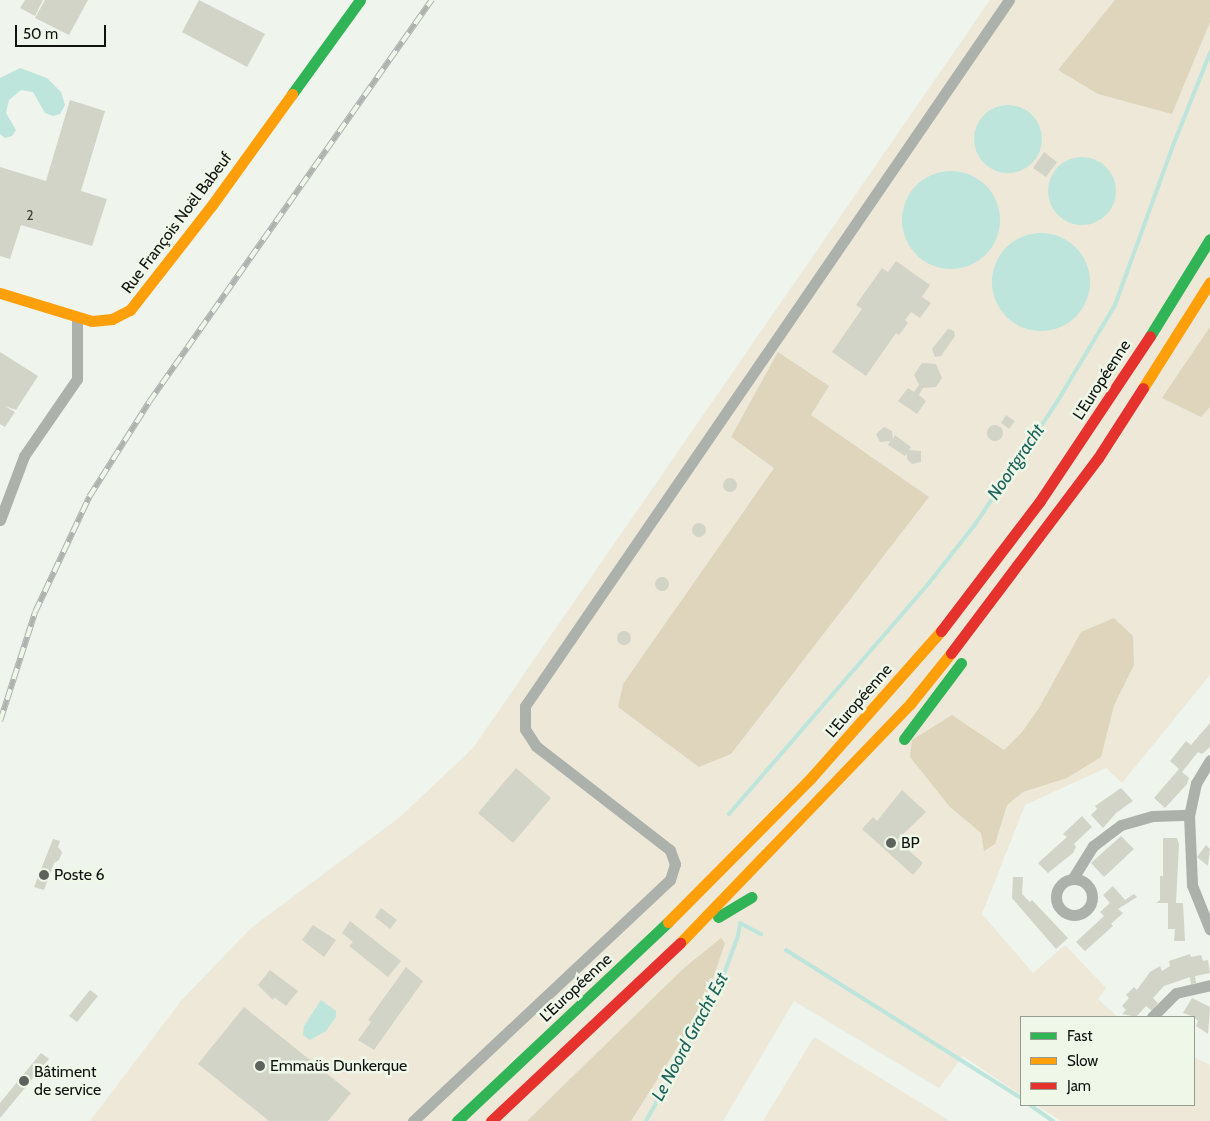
<!DOCTYPE html>
<meta charset="utf-8">
<style>
body{margin:0}
#map{position:relative;width:1210px;height:1121px;overflow:hidden;background:#eff4ec;font-family:Cabin,sans-serif}
div>[style]{position:absolute}
.green>*{inset:0;background:#eee8d8}
.forest>*{inset:0;background:#ded5bc}
.water>*{inset:0;background:#bde5dc}
.round{border-radius:50%}
.stream>*{height:4px;margin:-2px;padding:0 2px;transform-origin:2px;border-radius:2px;background:#bde5dc}
.building>*{inset:0;background:#d2d4c8}
.street>*{height:11px;margin:-5.5px;padding:0 5.5px;transform-origin:5.5px;border-radius:5.5px;background:#acb1ac}
.street>.ring{margin:-5.5px;padding:0;box-sizing:content-box;background:none;border:11px solid #acb1ac;border-radius:50%}
.fast>*{height:11px;margin:-5.5px;padding:0 5.5px;transform-origin:5.5px;border-radius:5.5px;background:#30b455}
.slow>*{height:11px;margin:-5.5px;padding:0 5.5px;transform-origin:5.5px;border-radius:5.5px;background:#ff9f0a}
.jam>*{height:11px;margin:-5.5px;padding:0 5.5px;transform-origin:5.5px;border-radius:5.5px;background:#e5322d}
.rail>*{height:5.5px;margin-top:-2.75px;transform-origin:0;background:repeating-linear-gradient(90deg,#eef7e8 0 11px,#afb3af 0 22px);box-sizing:border-box;border-block:1px solid #afb3af}
.dots>*{width:14px;height:14px;translate:-50% -50%;box-sizing:border-box;border:2px solid #eef7e8;border-radius:50%}
span{translate:-50% -50%;white-space:nowrap;text-align:center;line-height:1.15;-webkit-text-stroke:5px #eef7e8;paint-order:stroke}
.number-label{font-size:14px;color:#40433d}
.number-label span{-webkit-text-stroke-width:0}
.street-label{font-size:16px;color:#10130f}
.poi-label{font-size:16px;color:#10130f}
.left{translate:0 -50%;text-align:left}
.water-label{font-size:18px;color:#1c635b;font-style:italic}
.legend{position:absolute;left:1020px;top:1016px;width:175px;height:90px;box-sizing:border-box;background:#eef7e8;border:1px solid #959c91;margin:0;padding:6px 9px;list-style:none;font-size:15px;color:#10130f}
.legend li{display:flex;align-items:center;gap:10px;height:25px}
.legend b{width:25px;border:1px solid #959c91}
.scale{position:absolute;left:15px;top:25px;width:91px;height:22px;box-sizing:border-box;border:2px solid #10130f;border-top:0;padding-left:6px;font-size:15px;line-height:18px;white-space:nowrap;color:#10130f;-webkit-text-stroke:4px #eef7e8;paint-order:stroke}
</style>
<div id="map">
<div class="green">
<i style="clip-path:polygon(990px 0,1210px 0,1210px 675px,1122px 783px,1106px 768px,1025px 805px,982px 914px,1033px 973px,1065px 945px,1106px 988px,1098px 999px,1118px 1017px,1021px 1017px,1021px 1095px,963px 1056px,939px 1088px,794px 1001px,723px 1121px,90px 1121px,181px 1001px,251px 928px,400px 817px,473px 748px)"></i>
<i style="clip-path:polygon(814px 1037px,950px 1121px,763px 1121px)"></i>
<i style="clip-path:polygon(1194px 1057px,1210px 1065px,1210px 1121px,1061px 1121px,1036px 1105px,1194px 1105px)"></i>
</div>
<div class="forest">
<i style="clip-path:polygon(1115px 0,1210px 0,1210px 22px,1172px 114px,1098px 94px,1058px 70px)"></i>
<i style="clip-path:polygon(1210px 327px,1210px 407px,1201px 417px,1162px 398px)"></i>
<i style="clip-path:polygon(778px 352px,829px 386px,811px 415px,929px 497px,731px 754px,699px 767px,618px 707px,623px 684px,774px 468px,731px 437px)"></i>
<i style="clip-path:polygon(1114px 618px,1133px 636px,1134px 665px,1114px 705px,1101px 757px,1067px 778px,1023px 792px,1007px 805px,995px 844px,984px 851px,981px 833px,950px 807px,910px 757px,912px 740px,952px 715px,1004px 750px,1022px 732px,1039px 708px,1081px 632px)"></i>
<i style="clip-path:polygon(721px 938px,725px 943px,704px 1005px,631px 1121px,527px 1121px,684px 968px)"></i>
</div>
<div class="water">
<i style="clip-path:polygon(20px 68px,47px 78px,61px 92px,65px 105px,60px 114px,53px 116px,45px 113px,33px 92px,21px 90px,9px 100px,6px 113px,16px 130px,12px 136px,5px 138px,0 134px,0 78px)"></i>
<i class="round" style="left:974px;top:105px;width:68px;height:68px"></i>
<i class="round" style="left:1048px;top:157px;width:68px;height:68px"></i>
<i class="round" style="left:902px;top:171px;width:98px;height:98px"></i>
<i class="round" style="left:992px;top:233px;width:98px;height:98px"></i>
<i style="clip-path:polygon(321px 1000px,336px 1011px,336px 1017px,326px 1031px,310px 1040px,303px 1035px,304px 1026px)"></i>
</div>
<div class="stream">
<i style="left:729px;top:814px;width:306px;rotate:-49.1deg"></i>
<i style="left:929px;top:583px;width:76px;rotate:-51.9deg"></i>
<i style="left:976px;top:523px;width:146px;rotate:-56.2deg"></i>
<i style="left:1057px;top:402px;width:113px;rotate:-59.1deg"></i>
<i style="left:1115px;top:305px;width:172px;rotate:-70deg"></i>
<i style="left:1174px;top:143px;width:97px;rotate:-68.2deg"></i>
<i style="left:786px;top:950px;width:278px;rotate:32.2deg"></i>
<i style="left:1030px;top:1105px;width:28px;rotate:35deg"></i>
<i style="left:646px;top:1121px;width:146px;rotate:-61deg"></i>
<i style="left:717px;top:993px;width:61px;rotate:-69.8deg"></i>
<i style="left:738px;top:936px;width:13px;rotate:-81deg"></i>
<i style="left:740px;top:923px;width:24px;rotate:28deg"></i>
</div>
<div class="building">
<i style="clip-path:polygon(25px 0,43px 0,35px 16px,20px 8px)"></i>
<i style="clip-path:polygon(45px 0,88px 0,69px 35px,35px 18px)"></i>
<i style="clip-path:polygon(199px 0,265px 34px,247px 67px,182px 32px)"></i>
<i style="clip-path:polygon(70px 100px,105px 111px,81px 191px,107px 199px,92px 246px,21px 225px,10px 259px,0 256px,0 167px,46px 181px)"></i>
<i style="clip-path:polygon(1044px 152px,1057px 162px,1046px 177px,1033px 168px)"></i>
<i style="clip-path:polygon(896px 261px,930px 285px,922px 297px,931px 303px,920px 318px,911px 312px,905px 320px,908px 323px,899px 335px,896px 333px,866px 376px,832px 352px,862px 309px,856px 305px,882px 268px,888px 272px)"></i>
<i style="clip-path:polygon(948px 329px,954px 331px,955px 336px,941px 356px,935px 357px,932px 349px)"></i>
<i style="clip-path:polygon(0 352px,38px 376px,16px 410px,5px 406px,15px 412px,5px 427px,0 424px)"></i>
<i style="clip-path:polygon(922px 363px,936px 364px,942px 378px,936px 387px,923px 388px,919px 395px,926px 401px,917px 414px,898px 401px,908px 388px,914px 392px,919px 385px,914px 375px)"></i>
<i style="clip-path:polygon(1006px 415px,1015px 421px,1009px 429px,1001px 423px)"></i>
<i class="round" style="left:987px;top:425px;width:16px;height:16px"></i>
<i style="clip-path:polygon(884px 427px,892px 431px,893px 439px,895px 435px,911px 447px,909px 450px,921px 451px,921px 462px,912px 464px,907px 459px,907px 453px,905px 456px,888px 445px,890px 441px,880px 442px,876px 434px)"></i>
<i class="round" style="left:723px;top:478px;width:14px;height:14px"></i>
<i class="round" style="left:692px;top:523px;width:14px;height:14px"></i>
<i class="round" style="left:655px;top:577px;width:14px;height:14px"></i>
<i class="round" style="left:617px;top:631px;width:14px;height:14px"></i>
<i style="clip-path:polygon(1210px 723px,1210px 747px,1202px 754px,1198px 752px,1182px 772px,1189px 778px,1187px 784px,1165px 808px,1154px 798px,1179px 769px,1170px 761px,1186px 741px,1191px 745px)"></i>
<i style="clip-path:polygon(516px 768px,551px 798px,513px 843px,478px 813px)"></i>
<i style="clip-path:polygon(1121px 788px,1133px 801px,1116px 813px,1103px 828px,1091px 815px,1097px 809px,1095px 806px)"></i>
<i style="clip-path:polygon(902px 790px,926px 812px,897px 840px,923px 863px,913px 875px,862px 829px,873px 817px,877px 821px)"></i>
<i style="clip-path:polygon(1082px 816px,1092px 827px,1074px 844px,1076px 847px,1073px 853px,1048px 873px,1038px 863px,1067px 837px,1063px 834px)"></i>
<i style="clip-path:polygon(1121px 836px,1134px 849px,1104px 877px,1091px 863px)"></i>
<i style="clip-path:polygon(1163px 838px,1177px 838px,1179px 844px,1176px 903px,1183px 903px,1185px 941px,1174px 941px,1175px 929px,1168px 929px,1168px 903px,1156px 903px,1160px 900px,1160px 876px,1163px 876px)"></i>
<i style="clip-path:polygon(53px 839px,60px 841px,58px 847px,62px 852px,59px 860px,54px 863px,44px 890px,34px 887px)"></i>
<i style="clip-path:polygon(1206px 845px,1210px 849px,1208px 866px,1197px 857px)"></i>
<i style="clip-path:polygon(1013px 877px,1023px 877px,1022px 894px,1030px 902px,1032px 900px,1068px 938px,1056px 949px,1012px 898px)"></i>
<i style="clip-path:polygon(1113px 886px,1125px 900px,1134px 894px,1137px 897px,1118px 909px,1123px 913px,1111px 924px,1113px 926px,1085px 951px,1076px 942px,1104px 916px,1100px 912px,1110px 903px,1103px 895px)"></i>
<i style="clip-path:polygon(381px 908px,397px 920px,390px 929px,375px 917px)"></i>
<i style="clip-path:polygon(350px 921px,401px 961px,388px 977px,349px 946px,353px 942px,342px 933px)"></i>
<i style="clip-path:polygon(313px 925px,336px 940px,324px 957px,302px 940px)"></i>
<i style="clip-path:polygon(1190px 954px,1191px 957px,1201px 955px,1203px 961px,1208px 960px,1210px 973px,1195px 976px,1196px 983px,1191px 984px,1190px 977px,1164px 986px,1153px 998px,1158px 1003px,1152px 1011px,1146px 1006px,1136px 1017px,1122px 1014px,1126px 1010px,1122px 1006px,1129px 998px,1126px 995px,1134px 987px,1137px 990px,1150px 972px,1160px 966px,1162px 971px,1170px 966px,1169px 961px)"></i>
<i style="clip-path:polygon(406px 967px,423px 981px,374px 1050px,358px 1040px,371px 1022px,368px 1020px)"></i>
<i style="clip-path:polygon(270px 970px,298px 991px,286px 1006px,274px 997px,273px 1000px,258px 985px)"></i>
<i style="clip-path:polygon(90px 990px,98px 996px,77px 1022px,69px 1016px)"></i>
<i style="clip-path:polygon(1192px 998px,1210px 1007px,1208px 1034px,1196px 1026px,1198px 1021px,1194px 1017px,1183px 1013px)"></i>
<i style="clip-path:polygon(244px 1007px,351px 1093px,328px 1121px,269px 1121px,198px 1064px)"></i>
<i style="clip-path:polygon(41px 1053px,49px 1059px,0 1118px,0 1103px)"></i>
</div>
<div class="street">
<i style="left:0;top:520px;width:68px;rotate:-69.4deg"></i>
<i style="left:24px;top:456px;width:93px;rotate:-55.5deg"></i>
<i style="left:77px;top:379px;width:62px;rotate:-90deg"></i>
<i style="left:1210px;top:760px;width:27px;rotate:121deg"></i>
<i style="left:1196px;top:783px;width:33px;rotate:102deg"></i>
<i style="left:1189px;top:815px;width:70px;rotate:87.5deg"></i>
<i style="left:1192px;top:885px;width:48px;rotate:68.2deg"></i>
<i style="left:1073px;top:878px;width:38px;rotate:-58deg"></i>
<i style="left:1093px;top:846px;width:35px;rotate:-37deg"></i>
<i style="left:1121px;top:825px;width:33px;rotate:-16deg"></i>
<i style="left:1153px;top:816px;width:36px;rotate:-2deg"></i>
<i class="ring" style="left:1056px;top:879px;width:25px;height:25px"></i>
<i style="left:1152px;top:1017px;width:34px;rotate:-45deg"></i>
<i style="left:1176px;top:993px;width:35px;rotate:-13deg"></i>
<i style="left:413px;top:1121px;width:352px;rotate:-43.2deg"></i>
<i style="left:670px;top:880px;width:17px;rotate:-73deg"></i>
<i style="left:675px;top:864px;width:15px;rotate:-110deg"></i>
<i style="left:670px;top:850px;width:170px;rotate:-142.2deg"></i>
<i style="left:536px;top:746px;width:20px;rotate:-123deg"></i>
<i style="left:525px;top:729px;width:23px;rotate:-90deg"></i>
<i style="left:525px;top:706px;width:856px;rotate:-55.57deg"></i>
</div>
<div class="fast">
<i style="left:292px;top:94px;width:116px;rotate:-54.1deg"></i>
<i style="left:1150px;top:336px;width:114px;rotate:-58.3deg"></i>
<i style="left:904px;top:739px;width:95px;rotate:-53.1deg"></i>
<i style="left:718px;top:917px;width:39px;rotate:-31deg"></i>
<i style="left:457px;top:1121px;width:290px;rotate:-43.3deg"></i>
</div>
<div class="slow">
<i style="left:0;top:293px;width:96px;rotate:16.9deg"></i>
<i style="left:92px;top:321px;width:20px;rotate:-6deg"></i>
<i style="left:112px;top:319px;width:20px;rotate:-27deg"></i>
<i style="left:130px;top:310px;width:133px;rotate:-52deg"></i>
<i style="left:212px;top:205px;width:137px;rotate:-54.2deg"></i>
<i style="left:1143px;top:388px;width:125px;rotate:-57.7deg"></i>
<i style="left:668px;top:922px;width:202px;rotate:-45.2deg"></i>
<i style="left:810px;top:779px;width:198px;rotate:-48.5deg"></i>
<i style="left:680px;top:943px;width:332px;rotate:-46.1deg"></i>
<i style="left:910px;top:704px;width:65px;rotate:-51.2deg"></i>
</div>
<div class="jam">
<i style="left:941px;top:631px;width:163px;rotate:-52.7deg"></i>
<i style="left:1040px;top:501px;width:198px;rotate:-56.3deg"></i>
<i style="left:951px;top:653px;width:244px;rotate:-53deg"></i>
<i style="left:1098px;top:458px;width:83px;rotate:-57.3deg"></i>
<i style="left:491px;top:1121px;width:260px;rotate:-43.3deg"></i>
</div>
<div class="rail">
<i style="left:0;top:721px;width:114px;rotate:-72.2deg"></i>
<i style="left:35px;top:612px;width:127px;rotate:-64.8deg"></i>
<i style="left:89px;top:497px;width:112px;rotate:-57.7deg"></i>
<i style="left:149px;top:402px;width:492px;rotate:-54.9deg"></i>
</div>
<div class="dots">
<i style="left:891px;top:843px;background:#5e625c"></i>
<i style="left:44px;top:875px;background:#5e625c"></i>
<i style="left:260px;top:1066px;background:#5e625c"></i>
<i style="left:24px;top:1081px;background:#5e625c"></i>
</div>
<div class="number-label">
<span style="left:30px;top:215px">2</span>
</div>
<div class="street-label">
<span style="left:177px;top:223px;rotate:-53deg">Rue François Noël Babeuf</span>
<span style="left:1102px;top:380px;rotate:-57deg">L'Européenne</span>
<span style="left:859px;top:701px;rotate:-49deg">L'Européenne</span>
<span style="left:576px;top:988px;rotate:-43deg">L'Européenne</span>
</div>
<div class="poi-label">
<span class="left" style="left:901px;top:843px">BP</span>
<span class="left" style="left:54px;top:875px">Poste 6</span>
<span class="left" style="left:270px;top:1066px">Emmaüs Dunkerque</span>
<span class="left" style="left:34px;top:1081px">Bâtiment<br>de service</span>
</div>
<div class="water-label">
<span style="left:1016px;top:462px;rotate:-56deg">Noortgracht</span>
<span style="left:690px;top:1037px;rotate:-62deg">Le Noord Gracht Est</span>
</div>
<ul class="legend">
<li><b style="height:6px;background:#30b455"></b>Fast</li>
<li><b style="height:6px;background:#ff9f0a"></b>Slow</li>
<li><b style="height:6px;background:#e5322d"></b>Jam</li>
</ul>
<div class="scale">50 m</div>
</div>
